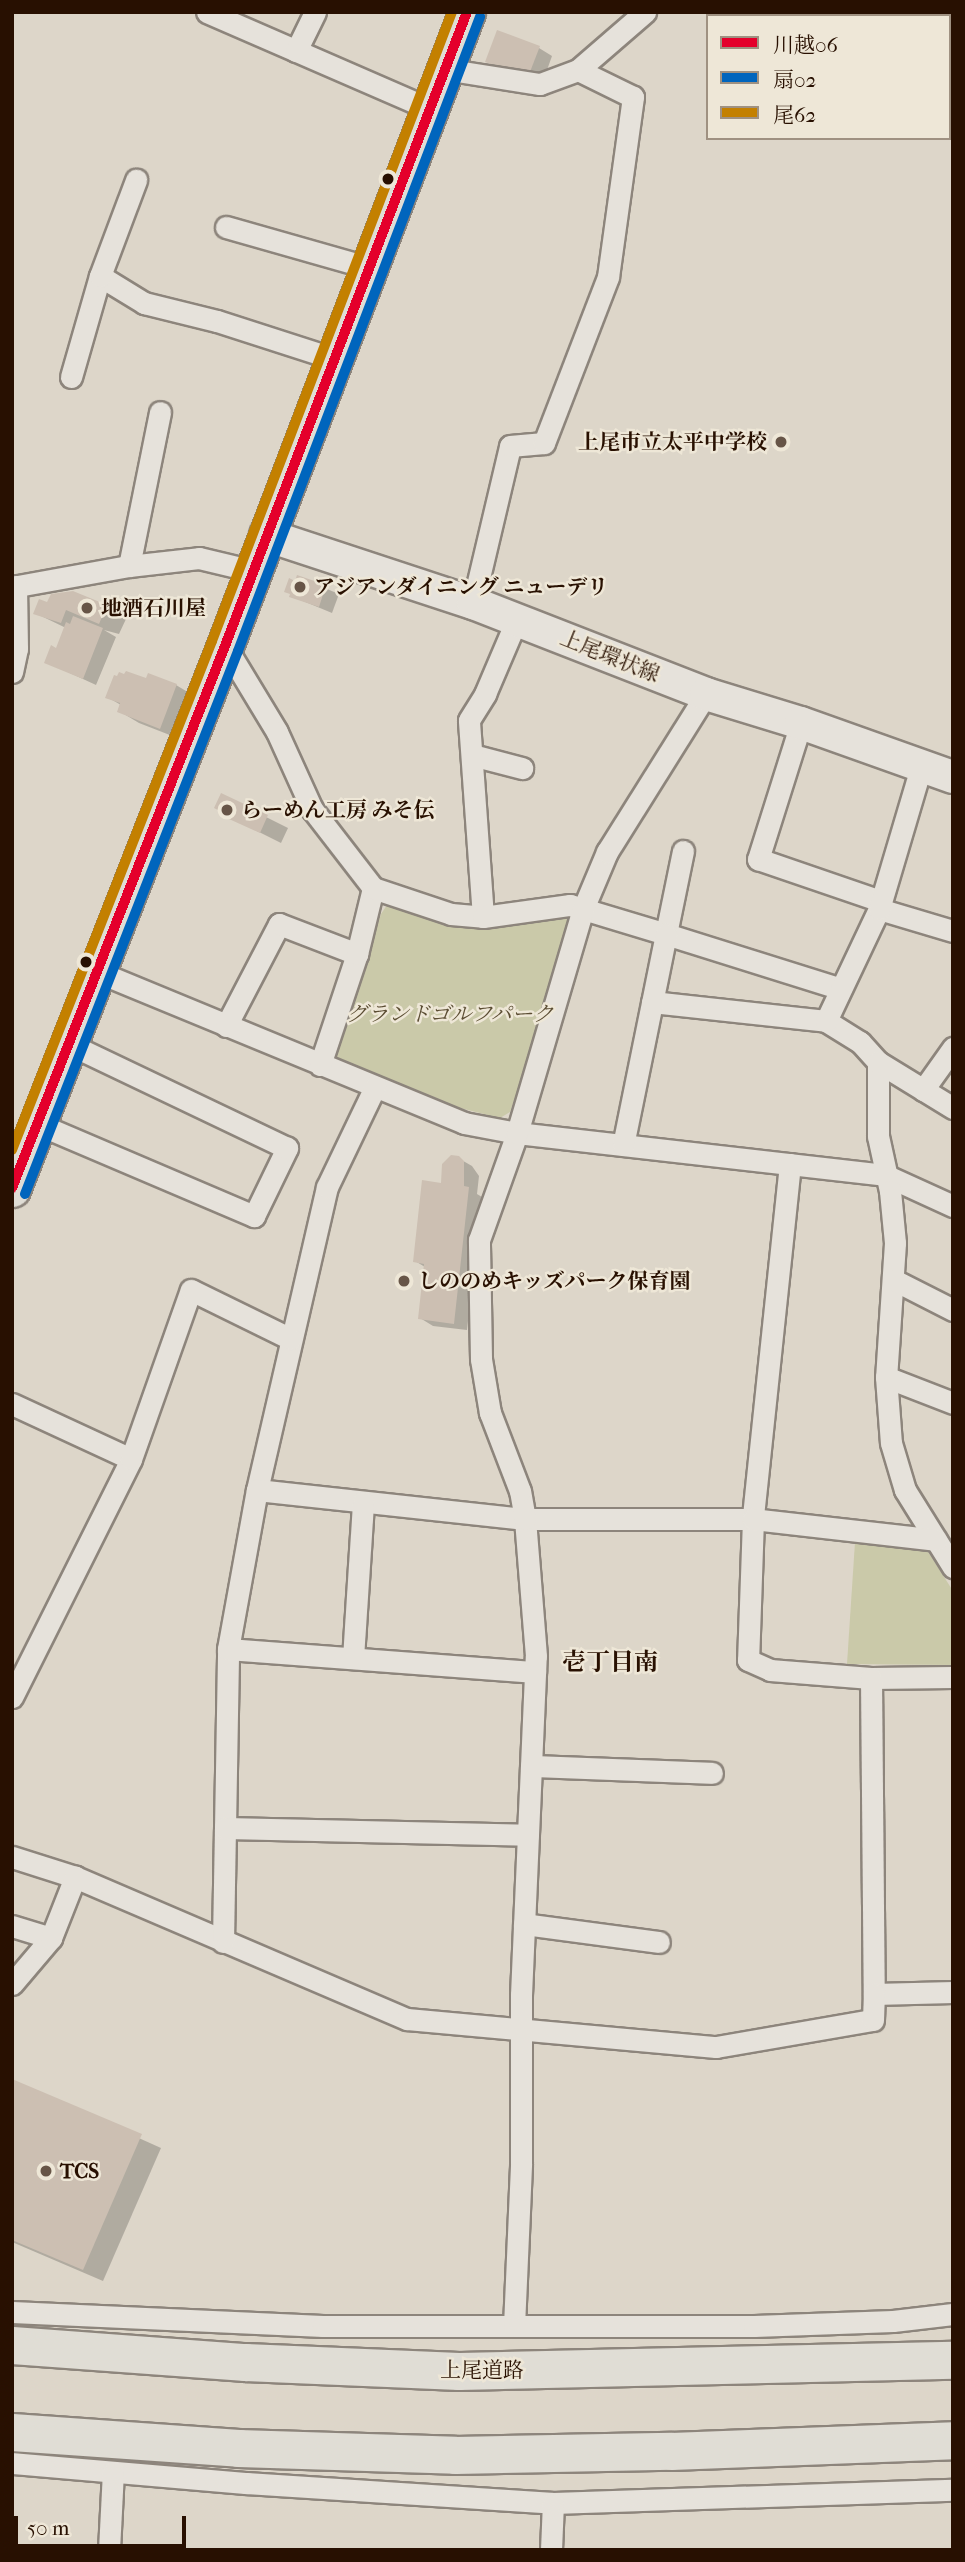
<!DOCTYPE html>
<meta charset="utf-8">
<style>
body{margin:0}
#map{position:relative;width:965px;height:2562px;overflow:hidden;background:#ddd6c9;font-family:"IM FELL French Canon","Noto Serif JP",serif}
div>[style]{position:absolute}
.green>*{inset:0;background:#cac9a9}
.shadow>*{inset:0;background:#0003}
.building>*{inset:0;background:#ccbfb2}
.roads{filter:drop-shadow(2px 0 #8d857c) drop-shadow(-2px 0 #8d857c) drop-shadow(0 2px #8d857c) drop-shadow(0 -2px #8d857c)}
.minor>*{height:21px;margin:-10.5px;padding:0 10.5px;transform-origin:10.5px;border-radius:10.5px;background:#e6e2db}
.secondary>*{height:32px;margin:-16px;padding:0 16px;transform-origin:16px;border-radius:16px;background:#e6e2db}
.primary>*{height:35px;margin:-17.5px;padding:0 17.5px;transform-origin:17.5px;border-radius:17.5px;background:#e0ddd5}
.trunk>*{height:37px;margin:-18.5px;padding:0 18.5px;transform-origin:18.5px;border-radius:18.5px;background:#e0ddd5}
.bus-1>*{height:10px;margin:-5px;padding:0 5px;transform-origin:5px;border-radius:5px;background:#e4002b}
.bus-2>*{height:10px;margin:-5px;padding:0 5px;transform-origin:5px;border-radius:5px;background:#0065bd}
.bus-3>*{height:10px;margin:-5px;padding:0 5px;transform-origin:5px;border-radius:5px;background:#c38000}
.dots>*{width:19px;height:19px;translate:-50% -50%;box-sizing:border-box;border:4px solid #eee7d7;border-radius:50%}
span{translate:-50% -50%;white-space:nowrap;text-align:center;line-height:1.15;-webkit-text-stroke:5px #eee7d7;paint-order:stroke}
.poi-label{font-size:21px;color:#281001;font-weight:700}
.right{translate:-100% -50%;text-align:right}
.left{translate:0 -50%;text-align:left}
.street-label{font-size:21px;color:#281001}
.park-label{font-size:21px;color:#5b4d33;font-style:italic}
.quarter-label{font-size:24px;color:#281001;font-weight:700}
.frame{position:absolute;inset:0;border:14px solid #281001;pointer-events:none}
.legend{position:absolute;left:706px;top:14px;width:245px;height:126px;box-sizing:border-box;background:#eee7d7;border:2px solid #9f9181;margin:0;padding:9px 12px;list-style:none;font-size:21px;color:#281001}
.legend li{display:flex;align-items:center;gap:14px;height:35px}
.legend b{width:35px;border:2px solid #9f9181}
.scale{position:absolute;left:14px;top:2516px;width:172px;height:32px;box-sizing:border-box;border:4px solid #281001;border-top:0;padding-left:9px;font-size:21px;line-height:24px;white-space:nowrap;color:#281001;-webkit-text-stroke:5px #eee7d7;paint-order:stroke}
</style>
<div id="map">
<div class="green">
<i style="clip-path:polygon(389px 902px,467px 928px,567px 916px,575px 924px,510px 1112px,500px 1118px,424px 1099px,340px 1065px,335px 1054px,381px 914px)"></i>
<i style="clip-path:polygon(855px 1542px,925px 1547px,953px 1591px,953px 1665px,847px 1664px)"></i>
</div>
<div class="shadow">
<i style="clip-path:polygon(539px 48px,552px 56px,542px 84px,488px 61px)"></i>
<i style="clip-path:polygon(298px 577px,339px 594px,332px 613px,291px 596px)"></i>
<i style="clip-path:polygon(48px 604px,106px 607px,126px 619px,119px 634px,104px 630px,116px 637px,96px 685px,46px 662px,57px 650px,66px 628px,35px 613px)"></i>
<i style="clip-path:polygon(176px 685px,196px 697px,180px 739px,139px 723px,119px 711px,121px 705px,107px 697px)"></i>
<i style="clip-path:polygon(222px 795px,288px 828px,281px 843px,221px 813px)"></i>
<i style="clip-path:polygon(458px 1158px,472px 1166px,479px 1176px,477px 1194px,482px 1197px,467px 1330px,433px 1326px,420px 1318px,425px 1267px,415px 1261px,442px 1185px)"></i>
<i style="clip-path:polygon(12px 2081px,161px 2148px,103px 2281px,12px 2242px)"></i>
</div>
<div class="building">
<i style="clip-path:polygon(497px 30px,540px 46px,528px 77px,485px 62px)"></i>
<i style="clip-path:polygon(297px 575px,326px 585px,319px 607px,289px 597px,290px 594px,284px 592px,289px 578px,295px 581px)"></i>
<i style="clip-path:polygon(73px 591px,107px 605px,99px 624px,66px 610px,61px 623px,33px 614px,39px 599px,47px 602px,51px 594px)"></i>
<i style="clip-path:polygon(73px 616px,103px 628px,83px 679px,44px 663px,51px 645px,56px 648px,66px 622px,70px 624px)"></i>
<i style="clip-path:polygon(126px 671px,146px 678px,148px 673px,177px 684px,160px 729px,117px 712px,120px 703px,105px 698px,114px 675px,117px 676px,119px 672px,124px 674px)"></i>
<i style="clip-path:polygon(221px 793px,268px 815px,260px 833px,218px 814px,220px 811px,214px 808px)"></i>
<i style="clip-path:polygon(451px 1155px,459px 1156px,464px 1161px,464px 1186px,469px 1187px,454px 1324px,418px 1319px,424px 1264px,413px 1262px,422px 1180px,441px 1183px,442px 1164px)"></i>
<i style="clip-path:polygon(12px 2079px,142px 2134px,83px 2270px,12px 2240px)"></i>
</div>
<div class="roads">
<div class="minor">
<i style="left:207px;top:12px;width:243px;rotate:23.5deg"></i>
<i style="left:296px;top:51px;width:43px;rotate:-64deg"></i>
<i style="left:444px;top:69px;width:97px;rotate:8.9deg"></i>
<i style="left:540px;top:84px;width:40px;rotate:-20.2deg"></i>
<i style="left:578px;top:70px;width:89px;rotate:-40.9deg"></i>
<i style="left:226px;top:227px;width:150px;rotate:15.9deg"></i>
<i style="left:100px;top:276px;width:52px;rotate:31.5deg"></i>
<i style="left:144px;top:303px;width:75px;rotate:13.9deg"></i>
<i style="left:217px;top:321px;width:124px;rotate:17.9deg"></i>
<i style="left:71px;top:377px;width:105px;rotate:-74deg"></i>
<i style="left:100px;top:276px;width:103px;rotate:-69.4deg"></i>
<i style="left:129px;top:566px;width:157px;rotate:-78.6deg"></i>
<i style="left:12px;top:587px;width:119px;rotate:-10.2deg"></i>
<i style="left:129px;top:566px;width:70px;rotate:-6.5deg"></i>
<i style="left:199px;top:558px;width:56px;rotate:13.5deg"></i>
<i style="left:473px;top:603px;width:161px;rotate:-76.7deg"></i>
<i style="left:510px;top:446px;width:34px;rotate:-5deg"></i>
<i style="left:544px;top:443px;width:178px;rotate:-68.9deg"></i>
<i style="left:608px;top:277px;width:182px;rotate:-82.1deg"></i>
<i style="left:633px;top:97px;width:61px;rotate:-153.9deg"></i>
<i style="left:225px;top:646px;width:100px;rotate:58.8deg"></i>
<i style="left:277px;top:732px;width:85px;rotate:65.6deg"></i>
<i style="left:312px;top:809px;width:100px;rotate:52.3deg"></i>
<i style="left:12px;top:672px;width:24px;rotate:-78deg"></i>
<i style="left:17px;top:649px;width:63px;rotate:-90.9deg"></i>
<i style="left:801px;top:723px;width:143px;rotate:107.5deg"></i>
<i style="left:758px;top:859px;width:130px;rotate:18.9deg"></i>
<i style="left:472px;top:755px;width:52px;rotate:14.6deg"></i>
<i style="left:683px;top:851px;width:85px;rotate:101.6deg"></i>
<i style="left:666px;top:934px;width:183px;rotate:17.4deg"></i>
<i style="left:879px;top:909px;width:77px;rotate:16.6deg"></i>
<i style="left:483px;top:917px;width:197px;rotate:-94.1deg"></i>
<i style="left:469px;top:720px;width:31px;rotate:-58deg"></i>
<i style="left:485px;top:694px;width:82px;rotate:-66.9deg"></i>
<i style="left:98px;top:972px;width:396px;rotate:22.4deg"></i>
<i style="left:464px;top:1123px;width:54px;rotate:10.7deg"></i>
<i style="left:517px;top:1133px;width:370px;rotate:6.5deg"></i>
<i style="left:885px;top:1175px;width:75px;rotate:24.5deg"></i>
<i style="left:652px;top:1002px;width:175px;rotate:6.2deg"></i>
<i style="left:826px;top:1021px;width:40px;rotate:32deg"></i>
<i style="left:860px;top:1042px;width:27px;rotate:48deg"></i>
<i style="left:878px;top:1062px;width:74px;rotate:90deg"></i>
<i style="left:878px;top:1136px;width:56px;rotate:77.7deg"></i>
<i style="left:890px;top:1191px;width:52px;rotate:84.5deg"></i>
<i style="left:895px;top:1243px;width:134px;rotate:93.8deg"></i>
<i style="left:886px;top:1377px;width:66px;rotate:85.7deg"></i>
<i style="left:891px;top:1443px;width:49px;rotate:73.4deg"></i>
<i style="left:905px;top:1490px;width:91px;rotate:58.1deg"></i>
<i style="left:826px;top:1021px;width:124px;rotate:-64.7deg"></i>
<i style="left:879px;top:909px;width:148px;rotate:-73.5deg"></i>
<i style="left:226px;top:1026px;width:115px;rotate:-62.5deg"></i>
<i style="left:279px;top:924px;width:84px;rotate:21deg"></i>
<i style="left:878px;top:1062px;width:88px;rotate:31.5deg"></i>
<i style="left:320px;top:1065px;width:117px;rotate:-71.6deg"></i>
<i style="left:357px;top:954px;width:68px;rotate:-76.4deg"></i>
<i style="left:373px;top:888px;width:82px;rotate:18.4deg"></i>
<i style="left:451px;top:914px;width:32px;rotate:5deg"></i>
<i style="left:483px;top:917px;width:88px;rotate:-7.9deg"></i>
<i style="left:570px;top:905px;width:100px;rotate:16.8deg"></i>
<i style="left:666px;top:934px;width:215px;rotate:101.5deg"></i>
<i style="left:923px;top:1090px;width:52px;rotate:-54.5deg"></i>
<i style="left:38px;top:1124px;width:235px;rotate:23.1deg"></i>
<i style="left:254px;top:1216px;width:76px;rotate:-64.1deg"></i>
<i style="left:287px;top:1148px;width:242px;rotate:-154.5deg"></i>
<i style="left:790px;top:1164px;width:357px;rotate:96deg"></i>
<i style="left:753px;top:1519px;width:141px;rotate:92deg"></i>
<i style="left:748px;top:1660px;width:24px;rotate:24deg"></i>
<i style="left:770px;top:1670px;width:101px;rotate:4.5deg"></i>
<i style="left:871px;top:1678px;width:82px;rotate:-0.7deg"></i>
<i style="left:894px;top:1280px;width:66px;rotate:27deg"></i>
<i style="left:886px;top:1377px;width:72px;rotate:21.2deg"></i>
<i style="left:12px;top:1404px;width:131px;rotate:24.8deg"></i>
<i style="left:257px;top:1490px;width:311px;rotate:-77deg"></i>
<i style="left:327px;top:1187px;width:111px;rotate:-64.4deg"></i>
<i style="left:228px;top:1649px;width:162px;rotate:-79.7deg"></i>
<i style="left:257px;top:1490px;width:270px;rotate:6.2deg"></i>
<i style="left:525px;top:1519px;width:228px"></i>
<i style="left:753px;top:1519px;width:184px;rotate:6.5deg"></i>
<i style="left:353px;top:1658px;width:156px;rotate:-86.3deg"></i>
<i style="left:871px;top:1678px;width:316px;rotate:89.5deg"></i>
<i style="left:874px;top:1994px;width:79px;rotate:-1.5deg"></i>
<i style="left:12px;top:1697px;width:266px;rotate:-63.4deg"></i>
<i style="left:131px;top:1459px;width:179px;rotate:-70.5deg"></i>
<i style="left:191px;top:1290px;width:111px;rotate:26.1deg"></i>
<i style="left:531px;top:1766px;width:181px;rotate:2.2deg"></i>
<i style="left:225px;top:1828px;width:179px;rotate:-89deg"></i>
<i style="left:228px;top:1649px;width:308px;rotate:4.3deg"></i>
<i style="left:12px;top:1857px;width:66px;rotate:17.6deg"></i>
<i style="left:75px;top:1877px;width:361px;rotate:23.2deg"></i>
<i style="left:407px;top:2019px;width:310px;rotate:5.2deg"></i>
<i style="left:716px;top:2047px;width:159px;rotate:-9.8deg"></i>
<i style="left:873px;top:2020px;width:26px;rotate:-88deg"></i>
<i style="left:524px;top:1924px;width:136px;rotate:7.6deg"></i>
<i style="left:12px;top:1926px;width:41px;rotate:17.1deg"></i>
<i style="left:223px;top:1942px;width:114px;rotate:-89deg"></i>
<i style="left:225px;top:1828px;width:303px;rotate:1.3deg"></i>
<i style="left:12px;top:1984px;width:60px;rotate:-49.7deg"></i>
<i style="left:51px;top:1938px;width:66px;rotate:-68.5deg"></i>
<i style="left:12px;top:2312px;width:311px;rotate:2.6deg"></i>
<i style="left:323px;top:2326px;width:431px"></i>
<i style="left:754px;top:2326px;width:139px;rotate:-2.1deg"></i>
<i style="left:893px;top:2321px;width:60px;rotate:-6.7deg"></i>
<i style="left:514px;top:2326px;width:163px;rotate:-87.5deg"></i>
<i style="left:521px;top:2163px;width:168px;rotate:-90deg"></i>
<i style="left:521px;top:1995px;width:339px;rotate:-87.5deg"></i>
<i style="left:536px;top:1656px;width:137px;rotate:-94.6deg"></i>
<i style="left:525px;top:1519px;width:28px;rotate:-100deg"></i>
<i style="left:520px;top:1491px;width:84px;rotate:-111deg"></i>
<i style="left:490px;top:1413px;width:55px;rotate:-99.5deg"></i>
<i style="left:481px;top:1359px;width:119px;rotate:-91deg"></i>
<i style="left:479px;top:1240px;width:114px;rotate:-70.4deg"></i>
<i style="left:517px;top:1133px;width:234px;rotate:-73.6deg"></i>
<i style="left:583px;top:909px;width:62px;rotate:-67.2deg"></i>
<i style="left:607px;top:852px;width:186px;rotate:-57.9deg"></i>
<i style="left:12px;top:2463px;width:235px;rotate:4.9deg"></i>
<i style="left:246px;top:2483px;width:308px;rotate:3.7deg"></i>
<i style="left:553px;top:2503px;width:400px;rotate:-1.9deg"></i>
<i style="left:109px;top:2550px;width:78px;rotate:-87.1deg"></i>
<i style="left:551px;top:2550px;width:47px;rotate:-87.6deg"></i>
</div>
<div class="secondary">
<i style="left:266px;top:535px;width:218px;rotate:18.2deg"></i>
<i style="left:473px;top:603px;width:250px;rotate:21.3deg"></i>
<i style="left:706px;top:694px;width:99px;rotate:17deg"></i>
<i style="left:801px;top:723px;width:161px;rotate:19.6deg"></i>
</div>
<div class="primary">
<i style="left:12px;top:1189px;width:583px;rotate:-68.58deg"></i>
<i style="left:225px;top:646px;width:679px;rotate:-69.11deg"></i>
</div>
<div class="trunk">
<i style="left:12px;top:2345px;width:234px;rotate:4.2deg"></i>
<i style="left:245px;top:2362px;width:214px;rotate:2.4deg"></i>
<i style="left:459px;top:2371px;width:494px;rotate:-1.3deg"></i>
<i style="left:12px;top:2432px;width:227px;rotate:4deg"></i>
<i style="left:238px;top:2448px;width:217px;rotate:1.8deg"></i>
<i style="left:455px;top:2455px;width:216px;rotate:-1.1deg"></i>
<i style="left:671px;top:2451px;width:282px;rotate:-2.2deg"></i>
</div>
</div>
<div class="bus-1">
<i style="left:12px;top:1188px;width:582px;rotate:-68.55deg"></i>
<i style="left:225px;top:646px;width:679px;rotate:-69.11deg"></i>
</div>
<div class="bus-2">
<i style="left:25px;top:1194px;width:583px;rotate:-68.58deg"></i>
<i style="left:238px;top:651px;width:679px;rotate:-69.11deg"></i>
</div>
<div class="bus-3">
<i style="left:12px;top:1150px;width:547px;rotate:-68.55deg"></i>
<i style="left:212px;top:641px;width:673px;rotate:-69.12deg"></i>
</div>
<div class="dots">
<i style="left:388px;top:179px;background:#281001"></i>
<i style="left:781px;top:442px;background:#675547"></i>
<i style="left:300px;top:587px;background:#675547"></i>
<i style="left:87px;top:608px;background:#675547"></i>
<i style="left:227px;top:810px;background:#675547"></i>
<i style="left:86px;top:962px;background:#281001"></i>
<i style="left:404px;top:1281px;background:#675547"></i>
<i style="left:46px;top:2171px;background:#675547"></i>
</div>
<div class="poi-label">
<span class="right" style="left:767px;top:442px">上尾市立太平中学校</span>
<span class="left" style="left:314px;top:587px">アジアンダイニング ニューデリ</span>
<span class="left" style="left:101px;top:608px">地酒石川屋</span>
<span class="left" style="left:241px;top:810px">らーめん工房 みそ伝</span>
<span class="left" style="left:418px;top:1281px">しののめキッズパーク保育園</span>
<span class="left" style="left:60px;top:2171px">TCS</span>
</div>
<div class="street-label">
<span style="left:610px;top:656px;rotate:22deg">上尾環状線</span>
<span style="left:482px;top:2370px">上尾道路</span>
</div>
<div class="park-label">
<span style="left:450px;top:1014px">グランドゴルフパーク</span>
</div>
<div class="quarter-label">
<span style="left:610px;top:1663px">壱丁目南</span>
</div>
<div class="frame"></div>
<ul class="legend">
<li><b style="height:9px;background:#e4002b"></b>川越06</li>
<li><b style="height:9px;background:#0065bd"></b>扇02</li>
<li><b style="height:9px;background:#c38000"></b>尾62</li>
</ul>
<div class="scale">50 m</div>
</div>
